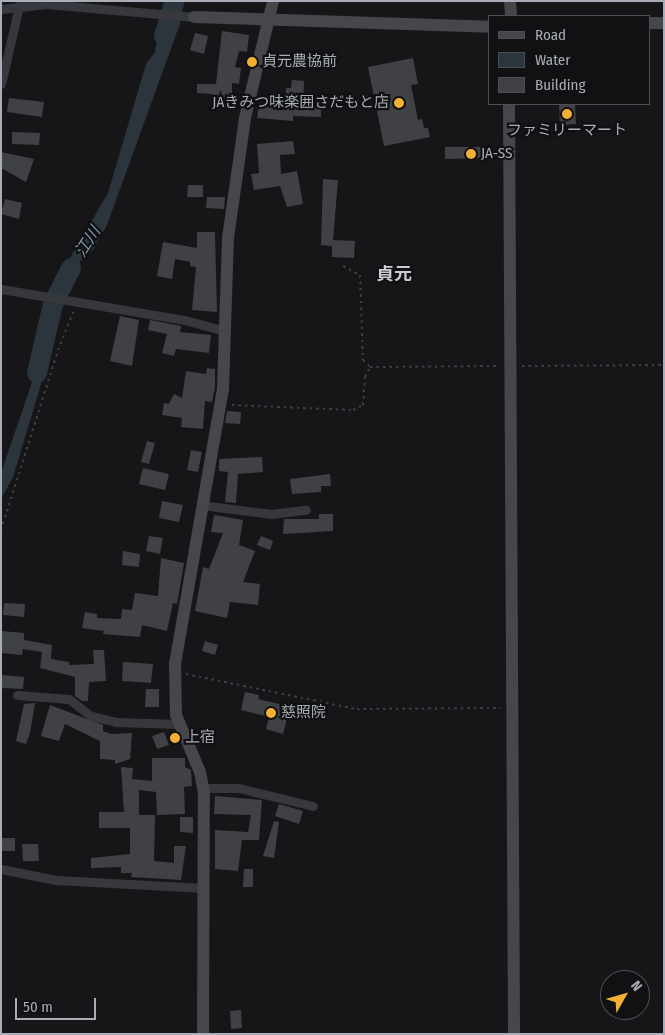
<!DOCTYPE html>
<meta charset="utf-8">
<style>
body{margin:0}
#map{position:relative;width:665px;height:1035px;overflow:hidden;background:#161618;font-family:"Fira Sans Condensed","Noto Sans JP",sans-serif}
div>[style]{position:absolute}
.water>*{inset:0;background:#2c353c}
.river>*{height:20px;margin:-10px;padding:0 10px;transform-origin:10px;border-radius:10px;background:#2c353c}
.building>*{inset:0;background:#404145}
.path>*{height:2px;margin-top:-1px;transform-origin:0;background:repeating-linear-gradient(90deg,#3d3f44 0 2.5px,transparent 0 6.5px)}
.street>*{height:9px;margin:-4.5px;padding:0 4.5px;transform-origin:4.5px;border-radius:4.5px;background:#37383d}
.secondary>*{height:12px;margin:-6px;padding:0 6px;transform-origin:6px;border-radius:6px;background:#45474d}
.dots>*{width:14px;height:14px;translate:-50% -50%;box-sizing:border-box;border:2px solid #111113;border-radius:50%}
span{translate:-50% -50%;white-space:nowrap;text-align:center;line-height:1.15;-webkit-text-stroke:4.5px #111113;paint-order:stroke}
.poi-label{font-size:15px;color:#a8adb8}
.left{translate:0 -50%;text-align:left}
.right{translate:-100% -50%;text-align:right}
.water-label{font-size:16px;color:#7f9bb3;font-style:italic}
.quarter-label{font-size:18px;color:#c9ccd4;font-weight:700}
.frame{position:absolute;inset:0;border:2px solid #a8adb8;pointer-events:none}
.legend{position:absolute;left:488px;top:15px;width:162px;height:90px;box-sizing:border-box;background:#111113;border:1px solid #4d4f55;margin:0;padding:6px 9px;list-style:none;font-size:15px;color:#a8adb8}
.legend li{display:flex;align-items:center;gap:10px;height:25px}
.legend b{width:25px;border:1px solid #4d4f55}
.north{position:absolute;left:600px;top:970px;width:50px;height:50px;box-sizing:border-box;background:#111113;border:1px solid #4d4f55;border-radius:50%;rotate:52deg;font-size:14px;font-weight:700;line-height:20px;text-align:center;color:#a8adb8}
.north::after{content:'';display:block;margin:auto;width:18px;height:22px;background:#f2b134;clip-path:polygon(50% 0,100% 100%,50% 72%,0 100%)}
.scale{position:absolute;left:15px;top:998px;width:81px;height:22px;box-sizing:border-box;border:2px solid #a8adb8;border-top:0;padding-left:6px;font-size:15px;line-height:18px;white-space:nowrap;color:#a8adb8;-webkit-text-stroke:4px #111113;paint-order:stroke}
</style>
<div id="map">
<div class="water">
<i style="clip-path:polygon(160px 21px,181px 21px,107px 225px,93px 250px,80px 261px,67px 294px,50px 292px,108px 193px,146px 64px,155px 52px)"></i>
<i style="clip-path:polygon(44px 347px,49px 350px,40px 388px,13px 477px,1px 499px,1px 473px)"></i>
</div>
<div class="river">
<i style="left:164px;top:36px;width:37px;rotate:-73deg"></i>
<i style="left:37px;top:373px;width:71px;rotate:-76.9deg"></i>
<i style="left:53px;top:304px;width:40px;rotate:-63.4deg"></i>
</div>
<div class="building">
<i style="clip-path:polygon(222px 31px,249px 35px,247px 52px,239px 51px,235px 67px,241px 68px,239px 84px,232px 83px,232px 106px,212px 105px,212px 94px,197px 93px,197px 84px,216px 84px)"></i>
<i style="clip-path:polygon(195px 33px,208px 36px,204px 54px,190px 50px)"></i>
<i style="clip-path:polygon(413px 58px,418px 84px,411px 85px,418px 120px,422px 119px,424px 128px,428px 128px,430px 137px,384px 146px,368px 67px)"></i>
<i style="clip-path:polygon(292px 80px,304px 81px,303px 106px,321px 107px,321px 117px,293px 116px,293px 121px,257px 118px,259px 104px,285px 107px,286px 88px,291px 88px)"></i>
<i style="clip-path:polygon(9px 98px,44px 102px,42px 117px,7px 112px)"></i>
<i style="clip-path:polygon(559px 104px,575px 104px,576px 124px,560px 125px)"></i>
<i style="clip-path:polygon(12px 132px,40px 133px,39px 145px,12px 144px)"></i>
<i style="clip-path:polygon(293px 141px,295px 154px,280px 155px,281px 174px,297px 171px,303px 204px,287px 207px,280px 186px,254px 190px,251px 174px,259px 173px,257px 144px)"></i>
<i style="clip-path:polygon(445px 147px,490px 147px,490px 158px,445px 159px)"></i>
<i style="clip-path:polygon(1px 152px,34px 159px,26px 182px,1px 168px)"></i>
<i style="clip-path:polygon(323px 179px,338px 180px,333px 240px,355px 241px,354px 258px,332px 257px,332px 246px,321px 245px)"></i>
<i style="clip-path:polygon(188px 185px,203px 185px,203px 197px,187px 197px)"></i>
<i style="clip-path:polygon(207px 197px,225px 197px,224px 209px,206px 208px)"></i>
<i style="clip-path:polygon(5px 199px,22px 203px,19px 219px,1px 214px)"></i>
<i style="clip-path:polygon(197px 232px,215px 232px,217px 312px,192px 310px,196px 267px,190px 266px,190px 262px,175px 259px,172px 279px,157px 276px,163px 242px,197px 248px)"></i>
<i style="clip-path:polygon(120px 316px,139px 320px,132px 366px,110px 361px)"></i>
<i style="clip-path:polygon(150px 320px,181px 326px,180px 332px,211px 335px,209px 353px,176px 349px,174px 356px,162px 353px,167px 334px,148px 330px)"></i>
<i style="clip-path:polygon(207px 368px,215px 369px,215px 387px,212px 402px,205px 401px,203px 429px,181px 427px,182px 418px,162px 415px,164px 403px,169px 404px,174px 394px,182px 398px,186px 371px,206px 374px)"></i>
<i style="clip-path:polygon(227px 411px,241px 412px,240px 424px,225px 423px)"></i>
<i style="clip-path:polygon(147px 441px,155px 443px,149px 464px,141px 462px)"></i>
<i style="clip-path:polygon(191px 450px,202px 452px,198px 472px,187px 470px)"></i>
<i style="clip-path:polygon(262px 457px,263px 472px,238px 474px,236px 503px,225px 502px,228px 472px,219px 471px,219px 459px)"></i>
<i style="clip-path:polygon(143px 468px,169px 474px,165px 490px,139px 484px)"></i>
<i style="clip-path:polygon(330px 474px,331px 486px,321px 486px,321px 492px,292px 494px,290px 479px)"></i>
<i style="clip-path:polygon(162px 501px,183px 505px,179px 522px,159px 518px)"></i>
<i style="clip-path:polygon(319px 514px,333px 514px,333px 531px,283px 534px,284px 519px,319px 519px)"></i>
<i style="clip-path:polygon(214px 515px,243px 520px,239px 545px,255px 551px,243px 582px,260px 584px,258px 605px,230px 602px,227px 618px,195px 611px,203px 567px,209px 569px,223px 533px,211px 532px)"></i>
<i style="clip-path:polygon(149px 536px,163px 538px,160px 554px,146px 551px)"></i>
<i style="clip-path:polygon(261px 536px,273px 541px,270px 550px,257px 545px)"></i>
<i style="clip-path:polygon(123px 551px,140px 554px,139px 567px,122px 565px)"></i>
<i style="clip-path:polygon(161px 558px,184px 563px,177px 604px,173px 603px,167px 631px,142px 625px,140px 637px,103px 634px,104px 631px,82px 628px,85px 612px,97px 614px,97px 618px,121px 619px,122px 609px,132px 610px,135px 593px,158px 596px)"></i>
<i style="clip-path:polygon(4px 603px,25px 604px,24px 617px,3px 615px)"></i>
<i style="clip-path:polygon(1px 631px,24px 633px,24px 640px,52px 645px,51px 659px,69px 662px,69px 665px,94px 664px,93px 650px,104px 650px,106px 681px,89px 682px,88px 701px,82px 701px,75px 696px,75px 677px,40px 668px,42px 652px,23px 649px,22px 655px,1px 653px)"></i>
<i style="clip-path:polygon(205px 641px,218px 645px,215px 655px,202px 651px)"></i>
<i style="clip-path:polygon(123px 662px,153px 664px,151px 683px,122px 681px)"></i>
<i style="clip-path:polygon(2px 675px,24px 677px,23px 689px,1px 688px)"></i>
<i style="clip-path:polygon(146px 689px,159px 689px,159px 707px,145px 707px)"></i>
<i style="clip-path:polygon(245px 692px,259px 695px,258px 699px,296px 708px,298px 703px,306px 707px,301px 719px,288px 714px,283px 734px,266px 729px,269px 717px,241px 710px)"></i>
<i style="clip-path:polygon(35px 703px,30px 733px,26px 744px,16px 741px,24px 704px)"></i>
<i style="clip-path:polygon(50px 705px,103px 725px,103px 731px,111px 734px,132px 733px,130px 759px,115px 764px,115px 760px,100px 759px,100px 741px,65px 724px,59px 741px,41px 736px)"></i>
<i style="clip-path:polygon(164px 732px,169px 745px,157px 749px,152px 736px)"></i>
<i style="clip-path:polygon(152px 758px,185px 758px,185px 767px,191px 770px,192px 786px,184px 787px,185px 814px,157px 815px,156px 792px,139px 790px,139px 815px,155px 815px,154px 861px,174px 863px,174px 846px,186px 846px,181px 880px,131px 877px,132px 873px,121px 873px,121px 867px,91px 868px,91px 858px,130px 854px,130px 828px,99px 828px,99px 812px,124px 812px,121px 767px,133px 768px,132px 779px,152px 781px)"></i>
<i style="clip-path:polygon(215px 796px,262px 800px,259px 840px,242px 840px,238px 871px,215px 869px,215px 830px,248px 832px,251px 815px,214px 814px)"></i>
<i style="clip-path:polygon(279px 804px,303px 811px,299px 824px,275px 816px)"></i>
<i style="clip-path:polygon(180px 817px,193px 817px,193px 833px,180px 832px)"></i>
<i style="clip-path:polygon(274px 821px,279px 822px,274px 858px,263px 856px)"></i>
<i style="clip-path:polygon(2px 838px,15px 838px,15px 851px,2px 851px)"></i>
<i style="clip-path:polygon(22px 844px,38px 844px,39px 861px,23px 861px)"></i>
<i style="clip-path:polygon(244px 869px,253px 869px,253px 887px,243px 887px)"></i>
<i style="clip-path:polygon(241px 1010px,242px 1028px,231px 1029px,230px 1011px)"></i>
</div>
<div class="path">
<i style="left:343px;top:266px;width:19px;rotate:28deg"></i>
<i style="left:360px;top:275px;width:85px;rotate:88deg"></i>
<i style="left:363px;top:360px;width:10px;rotate:45deg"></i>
<i style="left:522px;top:366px;width:142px;rotate:-0.4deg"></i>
<i style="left:232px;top:405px;width:121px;rotate:2.4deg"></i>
<i style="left:353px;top:410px;width:11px;rotate:-27deg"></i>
<i style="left:363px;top:405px;width:28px;rotate:-86deg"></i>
<i style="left:365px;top:377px;width:11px;rotate:-63deg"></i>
<i style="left:370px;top:367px;width:130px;rotate:-0.4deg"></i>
<i style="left:1px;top:530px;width:189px;rotate:-72.4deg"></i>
<i style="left:58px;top:350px;width:43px;rotate:-68.2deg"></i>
<i style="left:186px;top:674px;width:175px;rotate:11.6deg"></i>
<i style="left:357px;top:709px;width:144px;rotate:-0.4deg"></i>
</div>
<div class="street">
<i style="left:1px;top:9px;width:45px;rotate:-6.3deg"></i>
<i style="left:46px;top:4px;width:149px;rotate:5deg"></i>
<i style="left:1px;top:84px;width:85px;rotate:-77.1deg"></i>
<i style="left:1px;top:289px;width:187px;rotate:9.6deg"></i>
<i style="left:185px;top:320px;width:41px;rotate:15.4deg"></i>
<i style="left:201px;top:505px;width:71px;rotate:7.3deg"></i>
<i style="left:271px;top:514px;width:35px;rotate:-7deg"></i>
<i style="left:17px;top:695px;width:52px;rotate:4.4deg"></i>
<i style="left:69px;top:699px;width:28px;rotate:38deg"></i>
<i style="left:91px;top:716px;width:26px;rotate:13deg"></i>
<i style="left:116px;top:722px;width:63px;rotate:1.8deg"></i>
<i style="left:203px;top:788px;width:36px"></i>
<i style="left:239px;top:788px;width:76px;rotate:13.7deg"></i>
<i style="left:1px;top:869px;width:56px;rotate:11.3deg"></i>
<i style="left:56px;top:880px;width:148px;rotate:3.1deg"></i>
</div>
<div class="secondary">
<i style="left:510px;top:1px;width:15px;rotate:86deg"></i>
<i style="left:194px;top:17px;width:295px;rotate:1.9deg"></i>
<i style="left:649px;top:23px;width:15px"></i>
<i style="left:509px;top:104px;width:930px;rotate:89.69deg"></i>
<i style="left:203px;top:1034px;width:240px;rotate:-89.8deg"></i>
<i style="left:204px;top:794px;width:22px;rotate:-100deg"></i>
<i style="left:200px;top:772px;width:62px;rotate:-112.8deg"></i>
<i style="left:176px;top:715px;width:51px;rotate:-91.1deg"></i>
<i style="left:175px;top:664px;width:280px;rotate:-80.1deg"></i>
<i style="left:223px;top:388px;width:150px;rotate:-88.1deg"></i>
<i style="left:228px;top:238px;width:121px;rotate:-81.9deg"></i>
<i style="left:245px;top:118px;width:120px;rotate:-76.5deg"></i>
</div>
<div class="dots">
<i style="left:252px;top:62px;background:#f2b134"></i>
<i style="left:399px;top:103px;background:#f2b134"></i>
<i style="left:567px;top:114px;background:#f2b134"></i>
<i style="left:471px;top:154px;background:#f2b134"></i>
<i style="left:271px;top:713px;background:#f2b134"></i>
<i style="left:175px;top:738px;background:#f2b134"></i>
</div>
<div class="poi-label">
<span class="left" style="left:262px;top:62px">貞元農協前</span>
<span class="right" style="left:389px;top:103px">JAきみつ味楽囲さだもと店</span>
<span style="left:567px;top:131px">ファミリーマート</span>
<span class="left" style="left:481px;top:154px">JA-SS</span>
<span class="left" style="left:281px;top:713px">慈照院</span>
<span class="left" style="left:185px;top:738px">上宿</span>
</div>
<div class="water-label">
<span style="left:88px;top:242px;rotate:-57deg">江川</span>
</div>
<div class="quarter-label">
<span style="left:394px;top:274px">貞元</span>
</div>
<div class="frame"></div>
<ul class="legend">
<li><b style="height:6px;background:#45474d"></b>Road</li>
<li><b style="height:14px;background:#2c353c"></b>Water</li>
<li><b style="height:14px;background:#404145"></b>Building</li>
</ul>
<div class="north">N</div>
<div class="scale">50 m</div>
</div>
